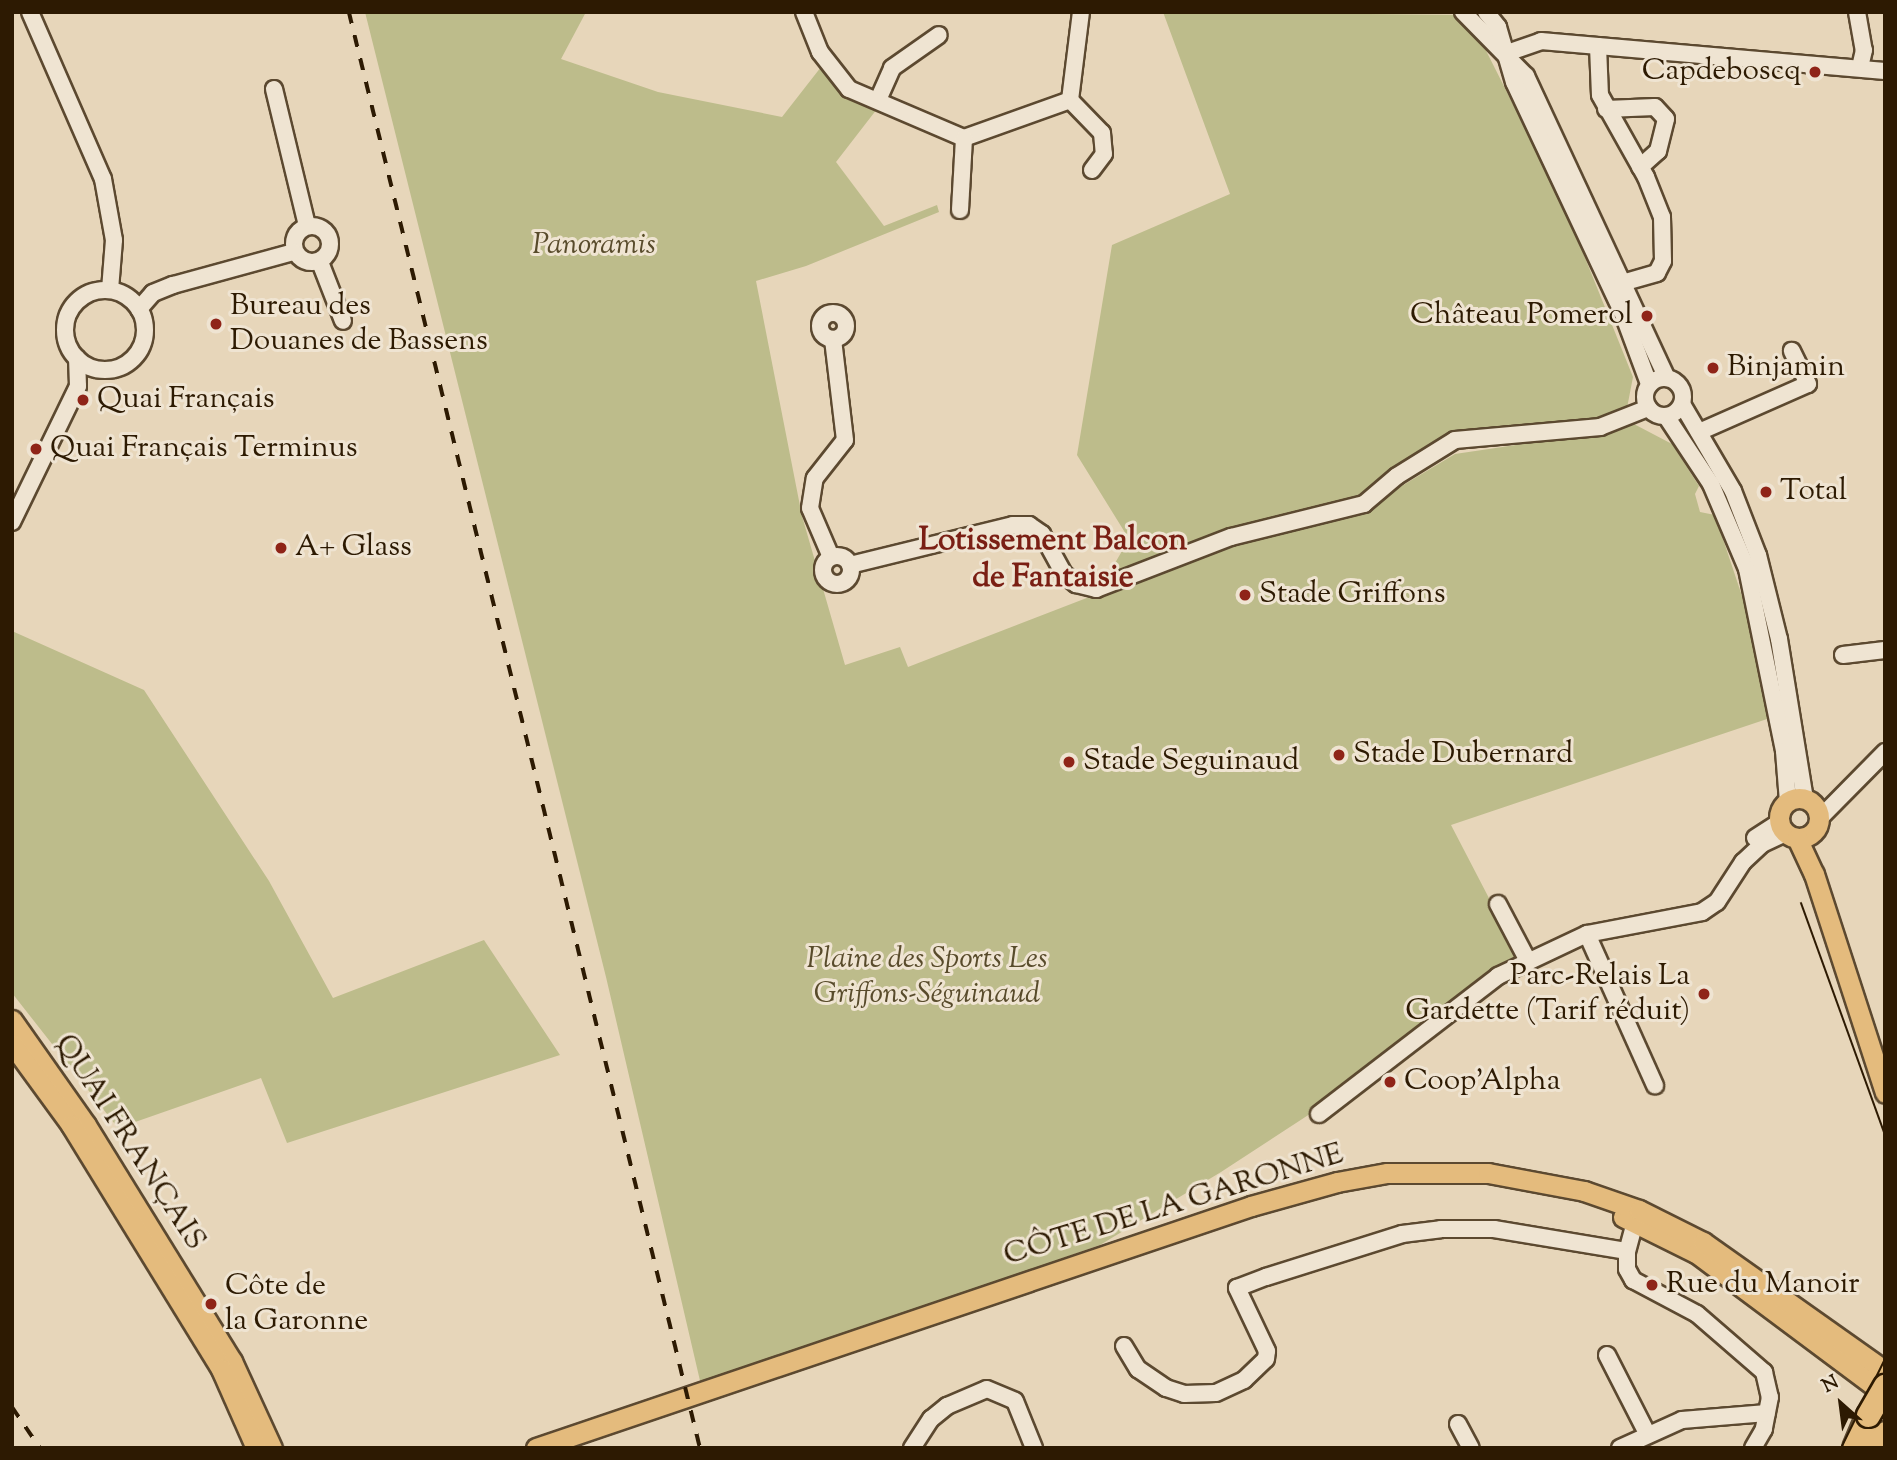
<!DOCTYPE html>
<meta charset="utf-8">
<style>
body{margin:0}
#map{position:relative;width:1897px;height:1460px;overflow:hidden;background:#e7d6ba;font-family:"Sorts Mill Goudy",serif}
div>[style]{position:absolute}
.green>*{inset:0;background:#bdbc8b}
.roads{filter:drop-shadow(2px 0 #5c4930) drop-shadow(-2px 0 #5c4930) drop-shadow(0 2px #5c4930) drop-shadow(0 -2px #5c4930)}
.minor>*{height:16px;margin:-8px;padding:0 8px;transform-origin:8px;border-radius:8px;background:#efe4d2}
.minor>.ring{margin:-8px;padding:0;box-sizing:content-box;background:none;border:16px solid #efe4d2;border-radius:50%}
.major>*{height:19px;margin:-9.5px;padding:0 9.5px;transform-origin:9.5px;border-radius:9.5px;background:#e4bb7d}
.major>.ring{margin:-9.5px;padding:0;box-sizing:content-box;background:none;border:19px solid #e4bb7d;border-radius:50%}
.highway>*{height:23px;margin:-11.5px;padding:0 11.5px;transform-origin:11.5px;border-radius:11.5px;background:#e4bb7d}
.tram>*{height:2px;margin:-1px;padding:0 1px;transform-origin:1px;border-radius:1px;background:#2d1a02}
.rail>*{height:3.5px;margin-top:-1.75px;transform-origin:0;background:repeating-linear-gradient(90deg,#2d1a02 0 12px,transparent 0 24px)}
.bridges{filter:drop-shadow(2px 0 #2d1a02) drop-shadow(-2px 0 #2d1a02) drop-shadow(0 2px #2d1a02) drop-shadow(0 -2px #2d1a02)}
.highway-bridge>*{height:23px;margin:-11.5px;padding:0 11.5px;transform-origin:11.5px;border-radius:11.5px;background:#e4bb7d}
.dots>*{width:19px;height:19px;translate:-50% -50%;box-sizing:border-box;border:4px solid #efe4d2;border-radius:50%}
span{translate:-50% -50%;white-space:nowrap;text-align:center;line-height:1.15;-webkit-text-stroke:6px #efe4d2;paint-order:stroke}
.poi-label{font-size:30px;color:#2d1a02}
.right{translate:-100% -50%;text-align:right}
.left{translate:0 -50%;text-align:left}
.park-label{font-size:30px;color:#584b2b;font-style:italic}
.street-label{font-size:30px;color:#2d1a02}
.neighbourhood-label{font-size:32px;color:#7a1f14;font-weight:700}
.frame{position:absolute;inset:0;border:14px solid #2d1a02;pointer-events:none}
.north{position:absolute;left:1806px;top:1369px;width:70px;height:70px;-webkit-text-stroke:5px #efe4d2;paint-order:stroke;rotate:332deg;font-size:19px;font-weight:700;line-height:28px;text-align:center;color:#2d1a02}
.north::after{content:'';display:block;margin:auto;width:24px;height:32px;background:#2d1a02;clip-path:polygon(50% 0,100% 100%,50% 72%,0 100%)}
</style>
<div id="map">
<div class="green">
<i style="clip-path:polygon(365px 12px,586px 12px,561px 59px,658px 92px,782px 117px,821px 67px,846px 92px,877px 109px,836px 162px,884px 226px,937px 205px,939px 212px,806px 266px,756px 281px,802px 516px,845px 665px,900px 647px,908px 667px,1097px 594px,1129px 539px,1077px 455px,1112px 245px,1230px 194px,1163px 12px,1468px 15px,1563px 203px,1633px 377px,1627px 408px,1599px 420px,1446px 437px,1361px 494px,1243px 540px,1375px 502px,1455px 454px,1611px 431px,1632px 423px,1672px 444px,1699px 486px,1695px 494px,1700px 512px,1715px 515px,1750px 620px,1770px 718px,1451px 825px,1518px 954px,1316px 1110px,1221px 1172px,1100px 1245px,701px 1385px,606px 977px)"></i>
<i style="clip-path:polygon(12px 631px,144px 690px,269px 881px,333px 998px,484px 940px,560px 1055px,287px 1143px,261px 1078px,118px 1128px,12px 993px)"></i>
</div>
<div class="roads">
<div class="minor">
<i style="left:30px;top:12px;width:182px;rotate:66.4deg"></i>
<i style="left:103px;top:179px;width:62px;rotate:79.8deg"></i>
<i style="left:114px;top:240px;width:50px;rotate:94.6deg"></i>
<i style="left:804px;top:12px;width:43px;rotate:68.2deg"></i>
<i style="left:820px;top:52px;width:47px;rotate:51.9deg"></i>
<i style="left:849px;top:89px;width:125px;rotate:23.1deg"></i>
<i style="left:964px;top:138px;width:113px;rotate:-19.7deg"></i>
<i style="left:1070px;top:100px;width:89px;rotate:-82.9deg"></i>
<i style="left:1463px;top:12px;width:90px;rotate:45.5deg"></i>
<i style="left:1526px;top:76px;width:333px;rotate:65deg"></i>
<i style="left:1486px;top:12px;width:19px;rotate:51deg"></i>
<i style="left:1498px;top:27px;width:57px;rotate:73.8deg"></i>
<i style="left:1514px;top:82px;width:256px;rotate:64.8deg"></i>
<i style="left:1623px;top:314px;width:75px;rotate:69.6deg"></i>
<i style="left:1857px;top:12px;width:39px;rotate:80deg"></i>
<i style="left:1864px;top:50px;width:18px;rotate:103deg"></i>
<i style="left:1598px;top:46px;width:49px;rotate:87.7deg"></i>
<i style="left:1600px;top:95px;width:94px;rotate:60.7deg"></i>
<i style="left:1646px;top:177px;width:43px;rotate:68.2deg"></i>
<i style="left:1662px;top:217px;width:44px;rotate:88.7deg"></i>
<i style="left:1663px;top:261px;width:13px;rotate:117deg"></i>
<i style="left:1657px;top:273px;width:36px;rotate:164deg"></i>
<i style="left:1507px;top:53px;width:36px;rotate:-19deg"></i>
<i style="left:1541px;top:41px;width:345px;rotate:5deg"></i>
<i style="left:274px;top:89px;width:140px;rotate:76.4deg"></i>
<i style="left:878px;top:100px;width:35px;rotate:-66deg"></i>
<i style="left:892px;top:68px;width:57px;rotate:-35.1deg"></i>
<i style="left:1070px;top:100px;width:46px;rotate:45.9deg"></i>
<i style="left:1102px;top:133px;width:21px;rotate:85deg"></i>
<i style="left:1104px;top:154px;width:20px;rotate:127deg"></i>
<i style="left:1606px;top:109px;width:49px;rotate:-2.3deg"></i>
<i style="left:1655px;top:107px;width:16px;rotate:47deg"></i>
<i style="left:1666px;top:119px;width:33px;rotate:104deg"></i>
<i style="left:1658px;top:151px;width:24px;rotate:138deg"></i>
<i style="left:960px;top:210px;width:72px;rotate:-86.8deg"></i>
<i class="ring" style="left:294px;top:226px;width:20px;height:20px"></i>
<i style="left:320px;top:262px;width:63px;rotate:68.7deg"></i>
<i class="ring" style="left:65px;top:290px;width:64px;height:64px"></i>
<i style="left:139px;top:309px;width:21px;rotate:-49deg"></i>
<i style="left:153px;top:293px;width:22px;rotate:-22deg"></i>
<i style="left:173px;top:285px;width:125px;rotate:-15.3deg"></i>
<i class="ring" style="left:820px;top:313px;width:10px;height:10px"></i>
<i class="ring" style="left:1645px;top:378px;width:22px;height:22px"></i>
<i style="left:1682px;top:404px;width:101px;rotate:59.6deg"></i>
<i style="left:1733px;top:491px;width:69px;rotate:68.7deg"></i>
<i style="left:1758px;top:555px;width:87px;rotate:76deg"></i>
<i style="left:1779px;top:639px;width:163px;rotate:80.8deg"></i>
<i style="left:1666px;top:416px;width:82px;rotate:56.5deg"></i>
<i style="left:1711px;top:484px;width:92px;rotate:67deg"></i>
<i style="left:1747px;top:569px;width:186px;rotate:78.5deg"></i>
<i style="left:1784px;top:751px;width:51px;rotate:85.5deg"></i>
<i style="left:1699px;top:432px;width:119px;rotate:-23.8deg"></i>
<i style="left:1808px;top:384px;width:37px;rotate:-116deg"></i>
<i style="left:12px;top:522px;width:151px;rotate:-64.1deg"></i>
<i style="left:78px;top:386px;width:28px;rotate:-92deg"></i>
<i class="ring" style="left:823px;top:556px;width:12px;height:12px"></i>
<i style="left:831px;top:557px;width:53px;rotate:-113.2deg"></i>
<i style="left:810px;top:508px;width:30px;rotate:-81deg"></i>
<i style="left:815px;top:478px;width:48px;rotate:-51.7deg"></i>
<i style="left:845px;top:440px;width:102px;rotate:-96.8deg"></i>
<i style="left:850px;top:565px;width:168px;rotate:-13.8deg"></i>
<i style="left:1013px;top:525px;width:16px"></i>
<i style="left:1029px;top:525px;width:16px;rotate:35deg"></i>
<i style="left:1042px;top:534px;width:46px;rotate:61.2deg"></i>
<i style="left:1064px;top:574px;width:16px;rotate:40deg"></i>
<i style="left:1076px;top:584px;width:21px;rotate:14deg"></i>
<i style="left:1096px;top:589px;width:145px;rotate:-21.1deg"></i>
<i style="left:1231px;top:537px;width:137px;rotate:-13.9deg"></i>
<i style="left:1364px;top:504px;width:43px;rotate:-40.3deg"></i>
<i style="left:1397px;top:476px;width:68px;rotate:-31.8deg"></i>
<i style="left:1455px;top:440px;width:146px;rotate:-5.1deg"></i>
<i style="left:1600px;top:427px;width:52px;rotate:-21.6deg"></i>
<i style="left:1843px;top:655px;width:42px;rotate:-6.8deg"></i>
<i style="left:1819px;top:819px;width:94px;rotate:-45.4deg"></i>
<i style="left:1755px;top:838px;width:30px;rotate:-33deg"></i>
<i style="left:1498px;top:904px;width:62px;rotate:62.2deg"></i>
<i style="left:1587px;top:934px;width:166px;rotate:65.8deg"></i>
<i style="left:1319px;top:1114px;width:226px;rotate:-37.6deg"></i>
<i style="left:1498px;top:976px;width:98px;rotate:-25.3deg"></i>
<i style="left:1587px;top:934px;width:117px;rotate:-10.8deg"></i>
<i style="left:1702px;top:912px;width:18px;rotate:-34deg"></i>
<i style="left:1717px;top:902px;width:48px;rotate:-57deg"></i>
<i style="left:1743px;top:862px;width:26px;rotate:-43deg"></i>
<i style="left:1762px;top:844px;width:26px;rotate:-25deg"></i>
<i style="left:1643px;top:1219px;width:9px;rotate:159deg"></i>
<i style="left:1635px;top:1222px;width:30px;rotate:105deg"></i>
<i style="left:1627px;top:1251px;width:18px;rotate:90deg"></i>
<i style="left:1627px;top:1269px;width:13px;rotate:61deg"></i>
<i style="left:1633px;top:1280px;width:72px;rotate:28deg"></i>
<i style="left:1697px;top:1314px;width:89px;rotate:40.9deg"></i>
<i style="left:1764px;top:1372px;width:26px;rotate:77deg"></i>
<i style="left:1770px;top:1397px;width:33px;rotate:101deg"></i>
<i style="left:1764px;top:1429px;width:22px;rotate:120deg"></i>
<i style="left:1124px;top:1346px;width:27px;rotate:59deg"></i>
<i style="left:1138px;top:1369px;width:34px;rotate:34deg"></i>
<i style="left:1166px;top:1388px;width:19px;rotate:18deg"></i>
<i style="left:1184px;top:1394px;width:32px;rotate:-2deg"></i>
<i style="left:1216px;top:1393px;width:31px;rotate:-25deg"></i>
<i style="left:1244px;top:1380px;width:30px;rotate:-44deg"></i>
<i style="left:1266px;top:1359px;width:8px;rotate:-83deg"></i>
<i style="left:1267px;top:1351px;width:70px;rotate:-115.5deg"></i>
<i style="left:1237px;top:1288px;width:31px;rotate:-21deg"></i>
<i style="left:1266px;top:1277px;width:143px;rotate:-17.5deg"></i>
<i style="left:1402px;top:1234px;width:39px;rotate:-7deg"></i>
<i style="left:1441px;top:1229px;width:53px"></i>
<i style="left:1494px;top:1229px;width:135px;rotate:9.4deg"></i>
<i style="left:1607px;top:1355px;width:88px;rotate:62.9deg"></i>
<i style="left:1458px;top:1424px;width:27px;rotate:62deg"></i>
<i style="left:912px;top:1448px;width:35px;rotate:-57deg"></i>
<i style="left:931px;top:1419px;width:21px;rotate:-39deg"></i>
<i style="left:947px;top:1406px;width:43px;rotate:-23deg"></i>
<i style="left:987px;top:1389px;width:30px;rotate:23deg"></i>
<i style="left:1015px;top:1401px;width:51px;rotate:68deg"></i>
<i style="left:1620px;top:1448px;width:68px;rotate:-24.3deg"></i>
<i style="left:1682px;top:1420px;width:85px;rotate:-4.7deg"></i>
</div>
<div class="major">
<i class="ring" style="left:1779px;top:798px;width:21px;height:21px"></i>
<i style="left:1797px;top:838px;width:40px;rotate:65deg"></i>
<i style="left:1814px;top:874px;width:230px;rotate:72deg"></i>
<i style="left:12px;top:1020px;width:128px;rotate:54.8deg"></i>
<i style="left:86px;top:1125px;width:278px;rotate:58.3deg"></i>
<i style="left:232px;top:1361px;width:96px;rotate:65.3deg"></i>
<i style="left:12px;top:1044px;width:100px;rotate:53.9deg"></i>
<i style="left:71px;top:1125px;width:286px;rotate:58.4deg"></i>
<i style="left:221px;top:1369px;width:86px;rotate:66.1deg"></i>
<i style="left:1623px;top:1217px;width:81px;rotate:26.3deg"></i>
<i style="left:1696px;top:1253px;width:236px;rotate:36.7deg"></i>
<i style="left:536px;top:1448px;width:755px;rotate:-18.7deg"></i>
<i style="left:1251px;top:1206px;width:89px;rotate:-15.6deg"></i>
<i style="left:1337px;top:1182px;width:51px;rotate:-10.2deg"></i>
<i style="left:1387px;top:1173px;width:101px"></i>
<i style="left:1488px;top:1173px;width:98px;rotate:10.6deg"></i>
<i style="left:1584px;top:1191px;width:58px;rotate:19.1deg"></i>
<i style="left:1639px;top:1210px;width:72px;rotate:26.6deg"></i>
<i style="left:1703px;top:1242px;width:223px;rotate:35.3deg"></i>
</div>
<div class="highway">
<i style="left:1854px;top:1448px;width:36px;rotate:-67deg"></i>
<i style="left:1875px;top:1448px;width:18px;rotate:-56deg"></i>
</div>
</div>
<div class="tram">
<i style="left:1801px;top:903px;width:247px;rotate:70.1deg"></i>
<i style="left:1841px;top:1448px;width:99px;rotate:-63.7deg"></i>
</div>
<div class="rail">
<i style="left:349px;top:12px;width:1478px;rotate:76.26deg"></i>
<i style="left:12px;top:1407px;width:50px;rotate:55.7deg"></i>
</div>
<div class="bridges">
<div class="highway-bridge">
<i style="left:1868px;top:1415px;width:34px;rotate:-60deg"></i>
</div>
</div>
<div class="dots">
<i style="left:1815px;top:72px;background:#8f2418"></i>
<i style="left:1647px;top:316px;background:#8f2418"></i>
<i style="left:216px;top:324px;background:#8f2418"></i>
<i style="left:1713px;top:368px;background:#8f2418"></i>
<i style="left:83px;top:400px;background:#8f2418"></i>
<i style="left:36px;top:449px;background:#8f2418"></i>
<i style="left:1766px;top:492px;background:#8f2418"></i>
<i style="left:281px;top:548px;background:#8f2418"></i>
<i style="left:1245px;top:595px;background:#8f2418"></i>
<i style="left:1339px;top:755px;background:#8f2418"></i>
<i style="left:1069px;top:762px;background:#8f2418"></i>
<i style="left:1704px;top:994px;background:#8f2418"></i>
<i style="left:1390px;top:1082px;background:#8f2418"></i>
<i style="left:1652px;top:1285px;background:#8f2418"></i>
<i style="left:211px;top:1304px;background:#8f2418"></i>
</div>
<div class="poi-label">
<span class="right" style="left:1801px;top:72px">Capdeboscq</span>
<span class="left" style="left:230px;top:324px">Bureau des<br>Douanes de Bassens</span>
<span class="right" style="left:1633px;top:316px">Château Pomerol</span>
<span class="left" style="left:1727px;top:368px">Binjamin</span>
<span class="left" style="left:97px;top:400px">Quai Français</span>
<span class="left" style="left:50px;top:449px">Quai Français Terminus</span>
<span class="left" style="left:1780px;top:492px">Total</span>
<span class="left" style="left:295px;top:548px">A+ Glass</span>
<span class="left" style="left:1259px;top:595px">Stade Griffons</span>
<span class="left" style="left:1353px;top:755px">Stade Dubernard</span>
<span class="left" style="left:1083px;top:762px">Stade Seguinaud</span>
<span class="right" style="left:1690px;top:994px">Parc-Relais La<br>Gardette (Tarif réduit)</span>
<span class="left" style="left:1404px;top:1082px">Coop'Alpha</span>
<span class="left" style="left:1666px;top:1285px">Rue du Manoir</span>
<span class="left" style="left:225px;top:1304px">Côte de<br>la Garonne</span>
</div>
<div class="park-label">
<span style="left:594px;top:246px">Panoramis</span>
<span style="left:927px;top:977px">Plaine des Sports Les<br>Griffons-Séguinaud</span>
</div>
<div class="street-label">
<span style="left:129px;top:1143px;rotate:57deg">QUAI FRANÇAIS</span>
<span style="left:1174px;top:1206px;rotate:-17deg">CÔTE DE LA GARONNE</span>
</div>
<div class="neighbourhood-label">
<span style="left:1053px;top:560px">Lotissement Balcon<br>de Fantaisie</span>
</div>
<div class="frame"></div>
<div class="north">N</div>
</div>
